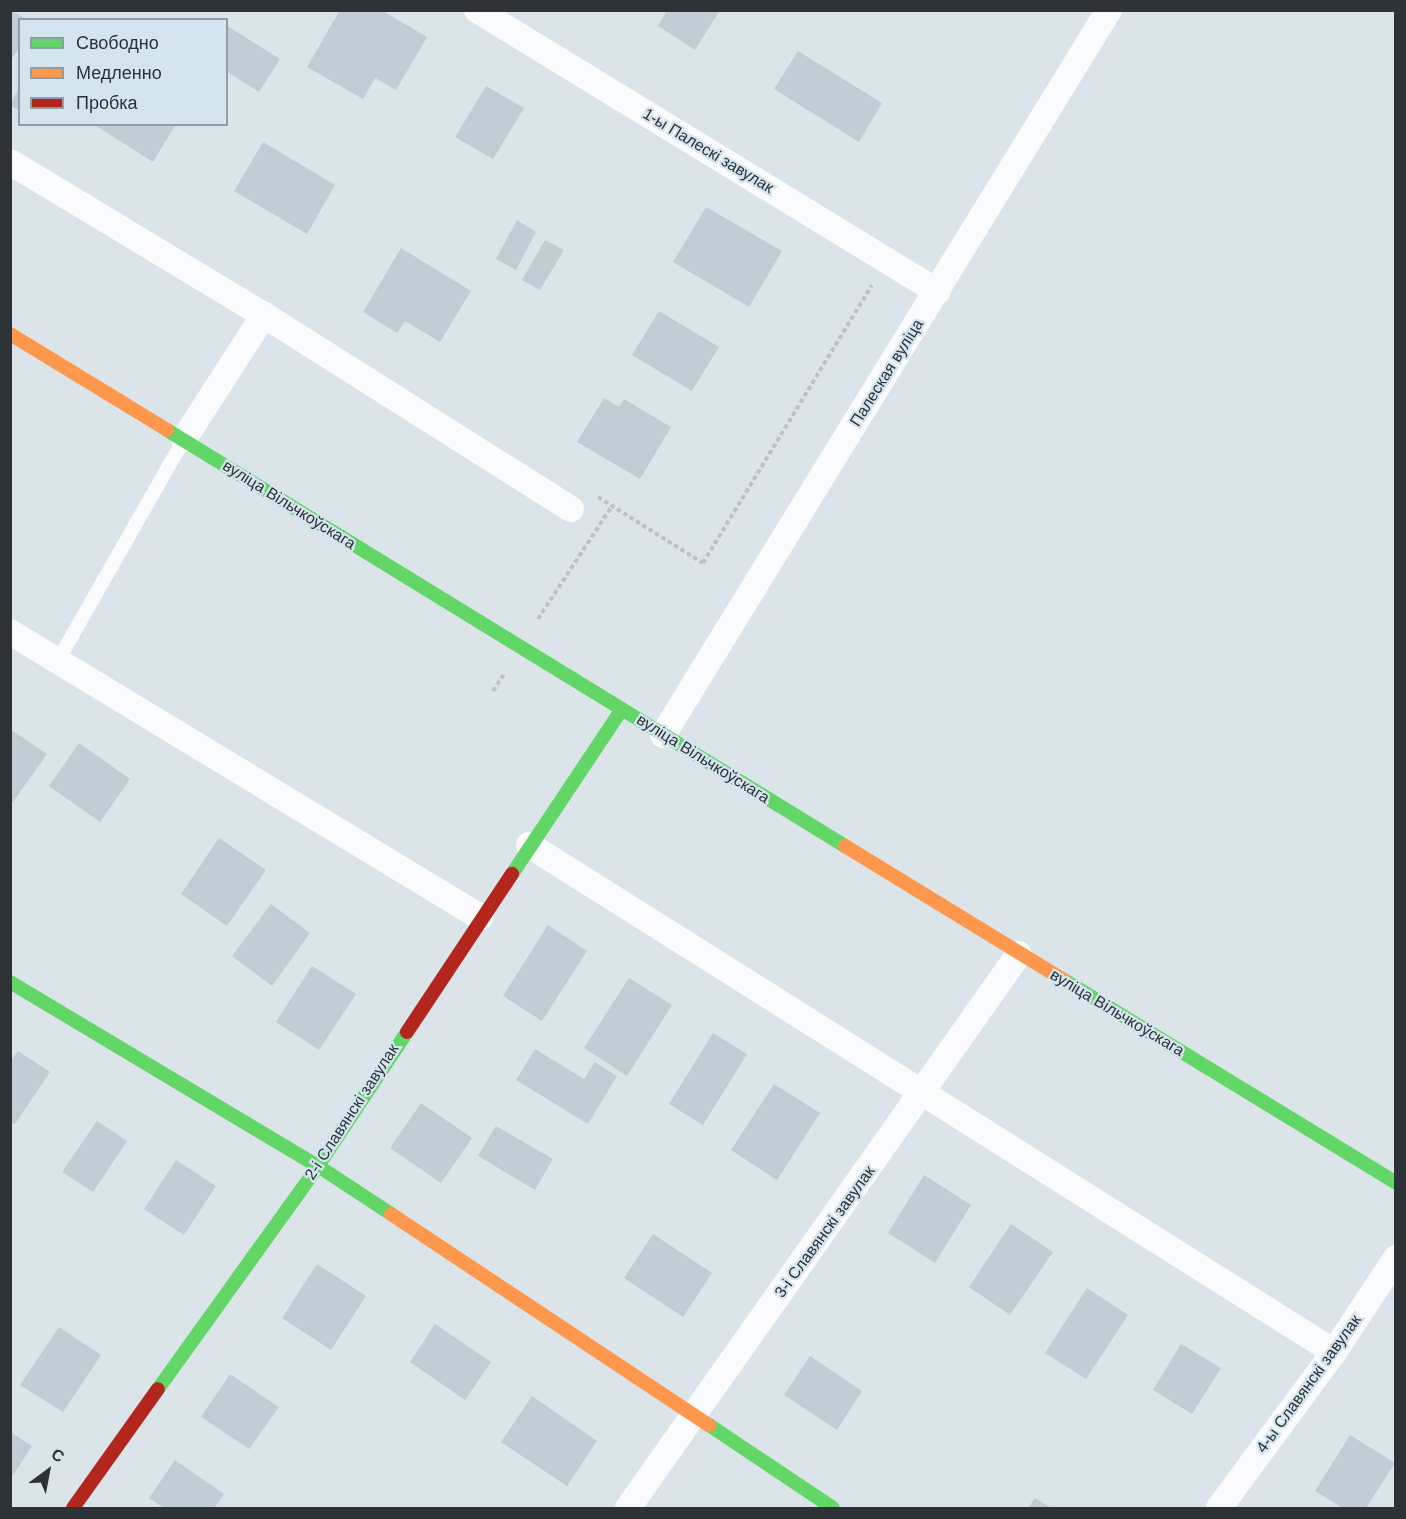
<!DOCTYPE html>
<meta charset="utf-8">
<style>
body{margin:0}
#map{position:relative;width:1406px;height:1519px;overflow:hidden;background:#dbe4e9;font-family:Helvetica,sans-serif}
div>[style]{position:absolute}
.building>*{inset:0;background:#c1ccd3}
.path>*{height:4px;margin-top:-2px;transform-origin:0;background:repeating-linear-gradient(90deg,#bfc2c5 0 4.5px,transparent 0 7.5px)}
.lane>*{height:14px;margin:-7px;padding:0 7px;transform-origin:7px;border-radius:7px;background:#fafbfc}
.street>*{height:26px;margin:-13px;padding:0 13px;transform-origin:13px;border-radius:13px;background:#fafbfc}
.fast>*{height:14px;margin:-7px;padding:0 7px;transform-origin:7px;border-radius:7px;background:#63d668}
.slow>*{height:14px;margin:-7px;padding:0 7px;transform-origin:7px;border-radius:7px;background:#ff974d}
.jam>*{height:14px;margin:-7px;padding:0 7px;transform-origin:7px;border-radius:7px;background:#b3261e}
span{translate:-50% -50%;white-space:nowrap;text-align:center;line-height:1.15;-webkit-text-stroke:4.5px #d5e5ef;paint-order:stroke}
.street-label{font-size:16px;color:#2c3236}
.frame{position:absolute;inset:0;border:12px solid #2c3236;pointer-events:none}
.legend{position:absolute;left:18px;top:18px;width:210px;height:108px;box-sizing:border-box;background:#d5e5ef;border:2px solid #919da5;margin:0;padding:8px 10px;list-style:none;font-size:18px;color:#2c3236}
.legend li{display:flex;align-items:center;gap:12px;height:30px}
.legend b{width:30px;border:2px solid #919da5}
.north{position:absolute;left:18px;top:1441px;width:60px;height:60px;-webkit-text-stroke:4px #d5e5ef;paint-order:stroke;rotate:32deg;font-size:16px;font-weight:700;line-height:24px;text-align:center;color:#2c3236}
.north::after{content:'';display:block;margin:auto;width:21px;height:27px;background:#2c3236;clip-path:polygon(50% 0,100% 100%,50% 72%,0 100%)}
</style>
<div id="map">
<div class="building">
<i style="clip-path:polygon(10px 10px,28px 20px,20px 20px,20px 47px,10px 61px)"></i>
<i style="clip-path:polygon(340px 10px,381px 10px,427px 37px,396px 90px,375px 78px,363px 99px,307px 67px)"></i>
<i style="clip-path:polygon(667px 10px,720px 10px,695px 50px,658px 26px)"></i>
<i style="clip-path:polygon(226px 25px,280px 59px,259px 92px,226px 71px)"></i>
<i style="clip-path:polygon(798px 51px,882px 103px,859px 142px,774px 89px)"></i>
<i style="clip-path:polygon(20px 85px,20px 111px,10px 105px)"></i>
<i style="clip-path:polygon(486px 86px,524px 108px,493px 159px,455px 137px)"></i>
<i style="clip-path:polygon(93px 124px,176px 124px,153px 162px)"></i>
<i style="clip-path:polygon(263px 142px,335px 185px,307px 234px,234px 191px)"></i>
<i style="clip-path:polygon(706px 207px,782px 251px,749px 307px,673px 262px)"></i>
<i style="clip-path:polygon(517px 220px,536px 232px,516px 270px,496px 259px)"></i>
<i style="clip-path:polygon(545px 240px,564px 250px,540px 290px,522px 280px)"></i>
<i style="clip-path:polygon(401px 248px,471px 291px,440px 342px,405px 321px,397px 333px,363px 312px)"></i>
<i style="clip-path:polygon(659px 311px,719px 347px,692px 391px,632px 355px)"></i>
<i style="clip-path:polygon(604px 398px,619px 407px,624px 399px,671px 427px,640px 479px,577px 442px)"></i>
<i style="clip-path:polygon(10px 729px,47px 754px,10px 806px)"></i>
<i style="clip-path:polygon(79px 743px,130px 779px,100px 822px,49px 786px)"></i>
<i style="clip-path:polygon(219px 838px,266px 870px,227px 926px,181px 894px)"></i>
<i style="clip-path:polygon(271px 904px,310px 933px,272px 986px,232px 956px)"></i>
<i style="clip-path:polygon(548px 925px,587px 951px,542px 1021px,503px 996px)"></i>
<i style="clip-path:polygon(312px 966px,356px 994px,319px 1050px,276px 1022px)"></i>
<i style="clip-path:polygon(629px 978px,672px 1005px,627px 1076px,584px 1048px)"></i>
<i style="clip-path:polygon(713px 1033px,747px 1054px,703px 1125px,669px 1104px)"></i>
<i style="clip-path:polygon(535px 1049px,584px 1079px,595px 1062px,617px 1076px,588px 1124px,516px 1080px)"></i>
<i style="clip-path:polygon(18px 1051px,50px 1072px,15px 1124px,10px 1121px,10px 1062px)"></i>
<i style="clip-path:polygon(774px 1084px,820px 1113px,777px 1180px,731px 1150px)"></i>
<i style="clip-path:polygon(421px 1103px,472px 1138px,441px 1183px,390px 1148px)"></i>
<i style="clip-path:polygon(97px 1121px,127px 1141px,93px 1192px,62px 1172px)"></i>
<i style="clip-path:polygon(496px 1126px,553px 1159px,535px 1190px,478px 1156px)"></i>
<i style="clip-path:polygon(176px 1160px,216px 1186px,184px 1235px,144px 1209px)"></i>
<i style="clip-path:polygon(924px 1175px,971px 1205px,935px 1263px,888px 1233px)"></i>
<i style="clip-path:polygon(1011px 1224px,1053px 1252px,1010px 1315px,969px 1287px)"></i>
<i style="clip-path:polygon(653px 1234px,712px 1273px,683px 1317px,624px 1278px)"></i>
<i style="clip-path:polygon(317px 1264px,366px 1296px,331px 1350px,282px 1318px)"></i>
<i style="clip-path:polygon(1087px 1288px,1128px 1315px,1086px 1379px,1045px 1353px)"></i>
<i style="clip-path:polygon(435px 1324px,491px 1362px,465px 1400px,410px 1362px)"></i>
<i style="clip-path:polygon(59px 1327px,101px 1355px,63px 1412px,20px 1385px)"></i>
<i style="clip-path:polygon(1181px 1344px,1221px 1368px,1192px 1414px,1153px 1390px)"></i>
<i style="clip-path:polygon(810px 1356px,862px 1391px,837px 1430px,784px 1395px)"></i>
<i style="clip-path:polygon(230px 1374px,279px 1407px,249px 1449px,201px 1417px)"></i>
<i style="clip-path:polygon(532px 1396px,597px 1441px,567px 1486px,501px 1442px)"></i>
<i style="clip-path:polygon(10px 1432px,32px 1446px,10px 1480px)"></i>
<i style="clip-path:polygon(1350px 1435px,1395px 1463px,1366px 1508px,1343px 1508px,1315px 1491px)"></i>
<i style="clip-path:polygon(175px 1460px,224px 1494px,214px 1508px,164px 1508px,149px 1498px)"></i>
<i style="clip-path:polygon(1035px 1498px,1051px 1508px,1028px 1508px)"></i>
</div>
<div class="path">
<i style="left:598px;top:497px;width:124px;rotate:32.2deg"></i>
<i style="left:703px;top:563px;width:325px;rotate:-58.7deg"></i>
<i style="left:538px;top:619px;width:135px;rotate:-56.8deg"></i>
<i style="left:493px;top:691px;width:20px;rotate:-57deg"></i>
</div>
<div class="lane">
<i style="left:57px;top:662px;width:257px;rotate:-60.3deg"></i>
</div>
<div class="street">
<i style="left:477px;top:10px;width:540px;rotate:31.45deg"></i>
<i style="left:10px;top:162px;width:297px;rotate:31.1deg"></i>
<i style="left:264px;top:315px;width:363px;rotate:32.3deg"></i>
<i style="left:184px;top:439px;width:148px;rotate:-57.2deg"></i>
<i style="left:10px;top:632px;width:550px;rotate:31.23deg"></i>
<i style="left:663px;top:735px;width:851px;rotate:-58.4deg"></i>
<i style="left:529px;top:845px;width:951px;rotate:32.2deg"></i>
<i style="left:628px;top:1508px;width:678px;rotate:-54.79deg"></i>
<i style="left:1219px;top:1508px;width:194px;rotate:-53.6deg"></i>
<i style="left:1334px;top:1352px;width:113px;rotate:-56.6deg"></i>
</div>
<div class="fast">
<i style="left:167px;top:430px;width:795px;rotate:31.53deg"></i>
<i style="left:512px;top:874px;width:198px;rotate:-56.3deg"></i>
<i style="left:1064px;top:980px;width:389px;rotate:31.4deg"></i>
<i style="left:10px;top:982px;width:359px;rotate:30.9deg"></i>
<i style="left:318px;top:1166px;width:87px;rotate:33.3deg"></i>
<i style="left:158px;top:1389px;width:274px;rotate:-54.3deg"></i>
<i style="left:318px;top:1166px;width:161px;rotate:-56.4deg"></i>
<i style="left:709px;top:1425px;width:149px;rotate:33.8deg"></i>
</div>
<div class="slow">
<i style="left:10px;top:334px;width:184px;rotate:31.4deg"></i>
<i style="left:845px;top:846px;width:257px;rotate:31.5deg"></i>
<i style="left:391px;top:1214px;width:382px;rotate:33.6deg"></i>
</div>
<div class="jam">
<i style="left:407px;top:1032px;width:190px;rotate:-56.4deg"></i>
<i style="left:73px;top:1508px;width:146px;rotate:-54.5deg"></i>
</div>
<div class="street-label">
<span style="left:708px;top:151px;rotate:31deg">1-ы Палескі завулак</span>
<span style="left:887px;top:373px;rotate:-58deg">Палеская вуліца</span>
<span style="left:289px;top:505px;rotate:32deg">вуліца Вільчкоўскага</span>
<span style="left:703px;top:759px;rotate:32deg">вуліца Вільчкоўскага</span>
<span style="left:1117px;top:1013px;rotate:31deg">вуліца Вільчкоўскага</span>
<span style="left:352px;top:1112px;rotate:-57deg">2-і Славянскі завулак</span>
<span style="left:825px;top:1232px;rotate:-54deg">3-і Славянскі завулак</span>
<span style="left:1309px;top:1384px;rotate:-54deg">4-ы Славянскі завулак</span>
</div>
<div class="frame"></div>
<ul class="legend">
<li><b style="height:8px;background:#63d668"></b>Свободно</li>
<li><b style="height:8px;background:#ff974d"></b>Медленно</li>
<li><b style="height:8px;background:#b3261e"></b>Пробка</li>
</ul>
<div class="north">С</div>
</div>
